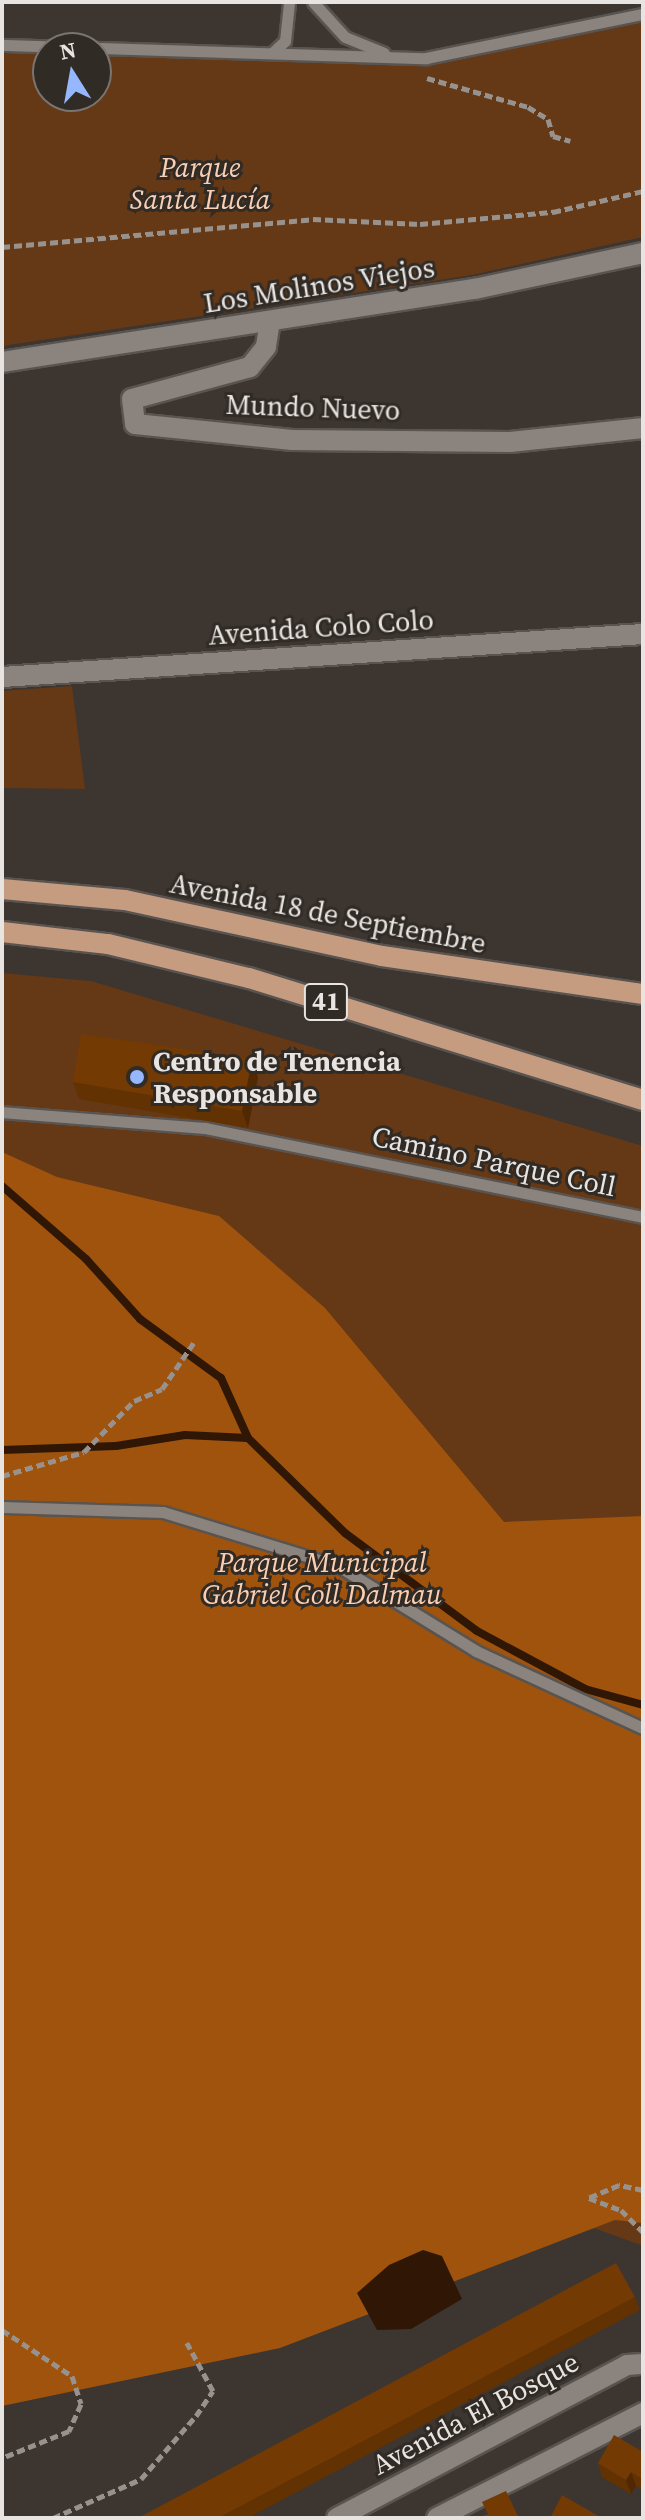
<!DOCTYPE html>
<meta charset="utf-8">
<style>
body{margin:0}
#map{position:relative;width:645px;height:2520px;overflow:hidden;background:#3c3530;font-family:"Source Serif 4",serif}
div>[style]{position:absolute}
.green>*{inset:0;background:#653816}
.forest>*{inset:0;background:#9f530d}
.water>*{inset:0;background:#301705}
.stream>*{height:8px;margin:-4px;padding:0 4px;transform-origin:4px;border-radius:4px;background:#301705}
.path>*{height:5px;margin-top:-2.5px;transform-origin:0;background:repeating-linear-gradient(90deg,#97928e 0 8px,transparent 0 12px)}
.roads{filter:drop-shadow(2px 0 #595450) drop-shadow(-2px 0 #595450) drop-shadow(0 2px #595450) drop-shadow(0 -2px #595450)}
.service>*{height:11px;margin:-5.5px;padding:0 5.5px;transform-origin:5.5px;border-radius:5.5px;background:#8b837e}
.minor>*{height:20px;margin:-10px;padding:0 10px;transform-origin:10px;border-radius:10px;background:#8b837e}
.tertiary>*{height:20px;margin:-10px;padding:0 10px;transform-origin:10px;border-radius:10px;background:#8b837e}
.primary>*{height:20px;margin:-10px;padding:0 10px;transform-origin:10px;border-radius:10px;background:#c69c80}
.wall>*{inset:0;background:#633203}
.shaded-wall>*{inset:0;background:#502903}
.building>*{inset:0;background:#733a04}
.dots>*{width:22px;height:22px;translate:-50% -50%;box-sizing:border-box;border:4px solid #312b26;border-radius:50%}
span{translate:-50% -50%;white-space:nowrap;text-align:center;line-height:1.15;-webkit-text-stroke:6px #312b26;paint-order:stroke}
.shield-label span{padding:2px 6px;background:#312b26;border:2px solid;border-radius:6px;-webkit-text-stroke-width:0}
.shield-label{font-size:26px;color:#e8e4e1;font-weight:700}
.park-label{font-size:28px;color:#f9ceb2;font-style:italic}
.street-label{font-size:28px;color:#e8e4e1}
.poi-label{font-size:28px;color:#e8e4e1;font-weight:700}
.left{translate:0 -50%;text-align:left}
.frame{position:absolute;inset:0;border:4px solid #e8e4e1;pointer-events:none}
.north{position:absolute;left:32px;top:32px;width:80px;height:80px;box-sizing:border-box;background:#312b26;border:2px solid #7a7571;border-radius:50%;rotate:349deg;font-size:22px;font-weight:700;line-height:32px;text-align:center;color:#e8e4e1}
.north::after{content:'';display:block;margin:auto;width:28px;height:36px;background:#96b6fd;clip-path:polygon(50% 0,100% 100%,50% 72%,0 100%)}
</style>
<div id="map">
<div class="green">
<i style="clip-path:polygon(evenodd,643px 14px,643px 237px,472px 275px,2px 346px,2px 45px,426px 58px,643px 14px,48px 48px,96px 48px,96px 96px,48px 96px,48px 48px)"></i>
<i style="clip-path:polygon(72px 686px,85px 789px,2px 788px,2px 691px)"></i>
<i style="clip-path:polygon(2px 973px,91px 981px,643px 1146px,643px 2246px,2px 2011px)"></i>
</div>
<div class="forest">
<i style="clip-path:polygon(2px 1152px,57px 1177px,219px 1216px,325px 1308px,504px 1522px,643px 1516px,643px 2223px,615px 2220px,280px 2348px,2px 2406px)"></i>
</div>
<div class="water">
<i style="clip-path:polygon(423px 2250px,442px 2256px,462px 2299px,411px 2329px,377px 2330px,357px 2293px,389px 2265px)"></i>
</div>
<div class="stream">
<i style="left:2px;top:1186px;width:111px;rotate:41deg"></i>
<i style="left:86px;top:1259px;width:81px;rotate:48deg"></i>
<i style="left:140px;top:1319px;width:100px;rotate:36.1deg"></i>
<i style="left:221px;top:1378px;width:66px;rotate:65.8deg"></i>
<i style="left:248px;top:1438px;width:136px;rotate:44.4deg"></i>
<i style="left:345px;top:1533px;width:164px;rotate:36.6deg"></i>
<i style="left:477px;top:1631px;width:123px;rotate:28.2deg"></i>
<i style="left:585px;top:1689px;width:60px;rotate:15.4deg"></i>
<i style="left:2px;top:1450px;width:114px;rotate:-2deg"></i>
<i style="left:116px;top:1446px;width:70px;rotate:-9.1deg"></i>
<i style="left:185px;top:1435px;width:63px;rotate:2.7deg"></i>
</div>
<div class="path">
<i style="left:427px;top:78px;width:105px;rotate:16deg"></i>
<i style="left:528px;top:107px;width:23px;rotate:31deg"></i>
<i style="left:548px;top:119px;width:18px;rotate:74deg"></i>
<i style="left:553px;top:136px;width:18px;rotate:16deg"></i>
<i style="left:2px;top:247px;width:312px;rotate:-5.1deg"></i>
<i style="left:313px;top:219px;width:107px;rotate:2.7deg"></i>
<i style="left:420px;top:224px;width:134px;rotate:-5.2deg"></i>
<i style="left:553px;top:212px;width:92px;rotate:-13.1deg"></i>
<i style="left:2px;top:1476px;width:85px;rotate:-16.3deg"></i>
<i style="left:84px;top:1452px;width:71px;rotate:-45.6deg"></i>
<i style="left:134px;top:1401px;width:30px;rotate:-23deg"></i>
<i style="left:162px;top:1389px;width:58px;rotate:-55.5deg"></i>
<i style="left:643px;top:2190px;width:25px;rotate:-168deg"></i>
<i style="left:619px;top:2185px;width:33px;rotate:157deg"></i>
<i style="left:589px;top:2198px;width:34px;rotate:21deg"></i>
<i style="left:621px;top:2210px;width:31px;rotate:45deg"></i>
<i style="left:2px;top:2330px;width:84px;rotate:33.3deg"></i>
<i style="left:72px;top:2376px;width:29px;rotate:72deg"></i>
<i style="left:81px;top:2404px;width:30px;rotate:114deg"></i>
<i style="left:69px;top:2431px;width:72px;rotate:158.1deg"></i>
<i style="left:53px;top:2518px;width:96px;rotate:-23.9deg"></i>
<i style="left:141px;top:2479px;width:84px;rotate:-48.9deg"></i>
<i style="left:196px;top:2416px;width:30px;rotate:-56deg"></i>
<i style="left:213px;top:2391px;width:55px;rotate:-118.4deg"></i>
</div>
<div class="roads">
<div class="service">
<i style="left:313px;top:2px;width:47px;rotate:47.6deg"></i>
<i style="left:345px;top:37px;width:42px;rotate:22.3deg"></i>
<i style="left:2px;top:45px;width:424px;rotate:1.8deg"></i>
<i style="left:426px;top:58px;width:221px;rotate:-11.5deg"></i>
<i style="left:272px;top:53px;width:18px;rotate:-43deg"></i>
<i style="left:285px;top:41px;width:39px;rotate:-84deg"></i>
<i style="left:2px;top:1112px;width:204px;rotate:4.5deg"></i>
<i style="left:205px;top:1128px;width:447px;rotate:11.5deg"></i>
<i style="left:2px;top:1507px;width:161px;rotate:1.8deg"></i>
<i style="left:163px;top:1512px;width:183px;rotate:17.1deg"></i>
<i style="left:338px;top:1566px;width:162px;rotate:31.6deg"></i>
<i style="left:476px;top:1651px;width:184px;rotate:24.8deg"></i>
</div>
<div class="minor">
<i style="left:270px;top:321px;width:26px;rotate:99deg"></i>
<i style="left:266px;top:347px;width:26px;rotate:129deg"></i>
<i style="left:250px;top:367px;width:122px;rotate:164.8deg"></i>
<i style="left:132px;top:399px;width:25px;rotate:83deg"></i>
<i style="left:135px;top:424px;width:158px;rotate:5.8deg"></i>
<i style="left:292px;top:440px;width:218px;rotate:0.5deg"></i>
<i style="left:510px;top:442px;width:134px;rotate:-6deg"></i>
<i style="left:2px;top:362px;width:479px;rotate:-8.8deg"></i>
<i style="left:475px;top:289px;width:172px;rotate:-12.1deg"></i>
<i style="left:337px;top:2518px;width:328px;rotate:-27.8deg"></i>
<i style="left:627px;top:2365px;width:16px;rotate:-4deg"></i>
<i style="left:437px;top:2518px;width:231px;rotate:-27deg"></i>
</div>
<div class="tertiary">
<i style="left:2px;top:677px;width:642px;rotate:-3.84deg"></i>
</div>
<div class="primary">
<i style="left:2px;top:889px;width:123px;rotate:5.1deg"></i>
<i style="left:125px;top:900px;width:263px;rotate:12.3deg"></i>
<i style="left:382px;top:956px;width:264px;rotate:8.3deg"></i>
<i style="left:2px;top:932px;width:107px;rotate:6.5deg"></i>
<i style="left:108px;top:944px;width:145px;rotate:13.6deg"></i>
<i style="left:249px;top:978px;width:412px;rotate:17.2deg"></i>
</div>
</div>
<div class="wall">
<i style="clip-path:polygon(258px 1077px,248px 1128px,79px 1099px,73px 1082px)"></i>
<i style="clip-path:polygon(635px 2297px,640px 2310px,248px 2518px,138px 2518px)"></i>
<i style="clip-path:polygon(643px 2452px,643px 2490px,636px 2486px,631px 2494px,602px 2477px,598px 2463px)"></i>
</div>
<div class="shaded-wall">
<i style="clip-path:polygon(252px 1059px,258px 1077px,248px 1128px,242px 1111px)"></i>
<i style="clip-path:polygon(631px 2472px,636px 2486px,631px 2494px,626px 2480px)"></i>
</div>
<div class="building">
<i style="clip-path:polygon(81px 1034px,252px 1059px,242px 1111px,73px 1082px)"></i>
<i style="clip-path:polygon(616px 2263px,635px 2297px,218px 2518px,138px 2518px)"></i>
<i style="clip-path:polygon(614px 2435px,643px 2452px,643px 2475px,641px 2478px,631px 2472px,626px 2480px,598px 2463px)"></i>
<i style="clip-path:polygon(506px 2491px,519px 2518px,477px 2518px,488px 2514px,482px 2502px)"></i>
<i style="clip-path:polygon(562px 2495px,602px 2518px,550px 2518px)"></i>
</div>
<div class="dots">
<i style="left:137px;top:1077px;background:#96b6fd"></i>
</div>
<div class="shield-label">
<span style="left:326px;top:1002px">41</span>
</div>
<div class="park-label">
<span style="left:200px;top:183px">Parque<br>Santa Lucía</span>
<span style="left:322px;top:1578px">Parque Municipal<br>Gabriel Coll Dalmau</span>
</div>
<div class="street-label">
<span style="left:319px;top:285px;rotate:-9deg">Los Molinos Viejos</span>
<span style="left:313px;top:407px;rotate:2deg">Mundo Nuevo</span>
<span style="left:321px;top:627px;rotate:-4deg">Avenida Colo Colo</span>
<span style="left:328px;top:913px;rotate:11deg">Avenida 18 de Septiembre</span>
<span style="left:494px;top:1161px;rotate:12deg">Camino Parque Coll</span>
<span style="left:475px;top:2413px;rotate:-28deg">Avenida El Bosque</span>
</div>
<div class="poi-label">
<span class="left" style="left:153px;top:1077px">Centro de Tenencia<br>Responsable</span>
</div>
<div class="frame"></div>
<div class="north">N</div>
</div>
